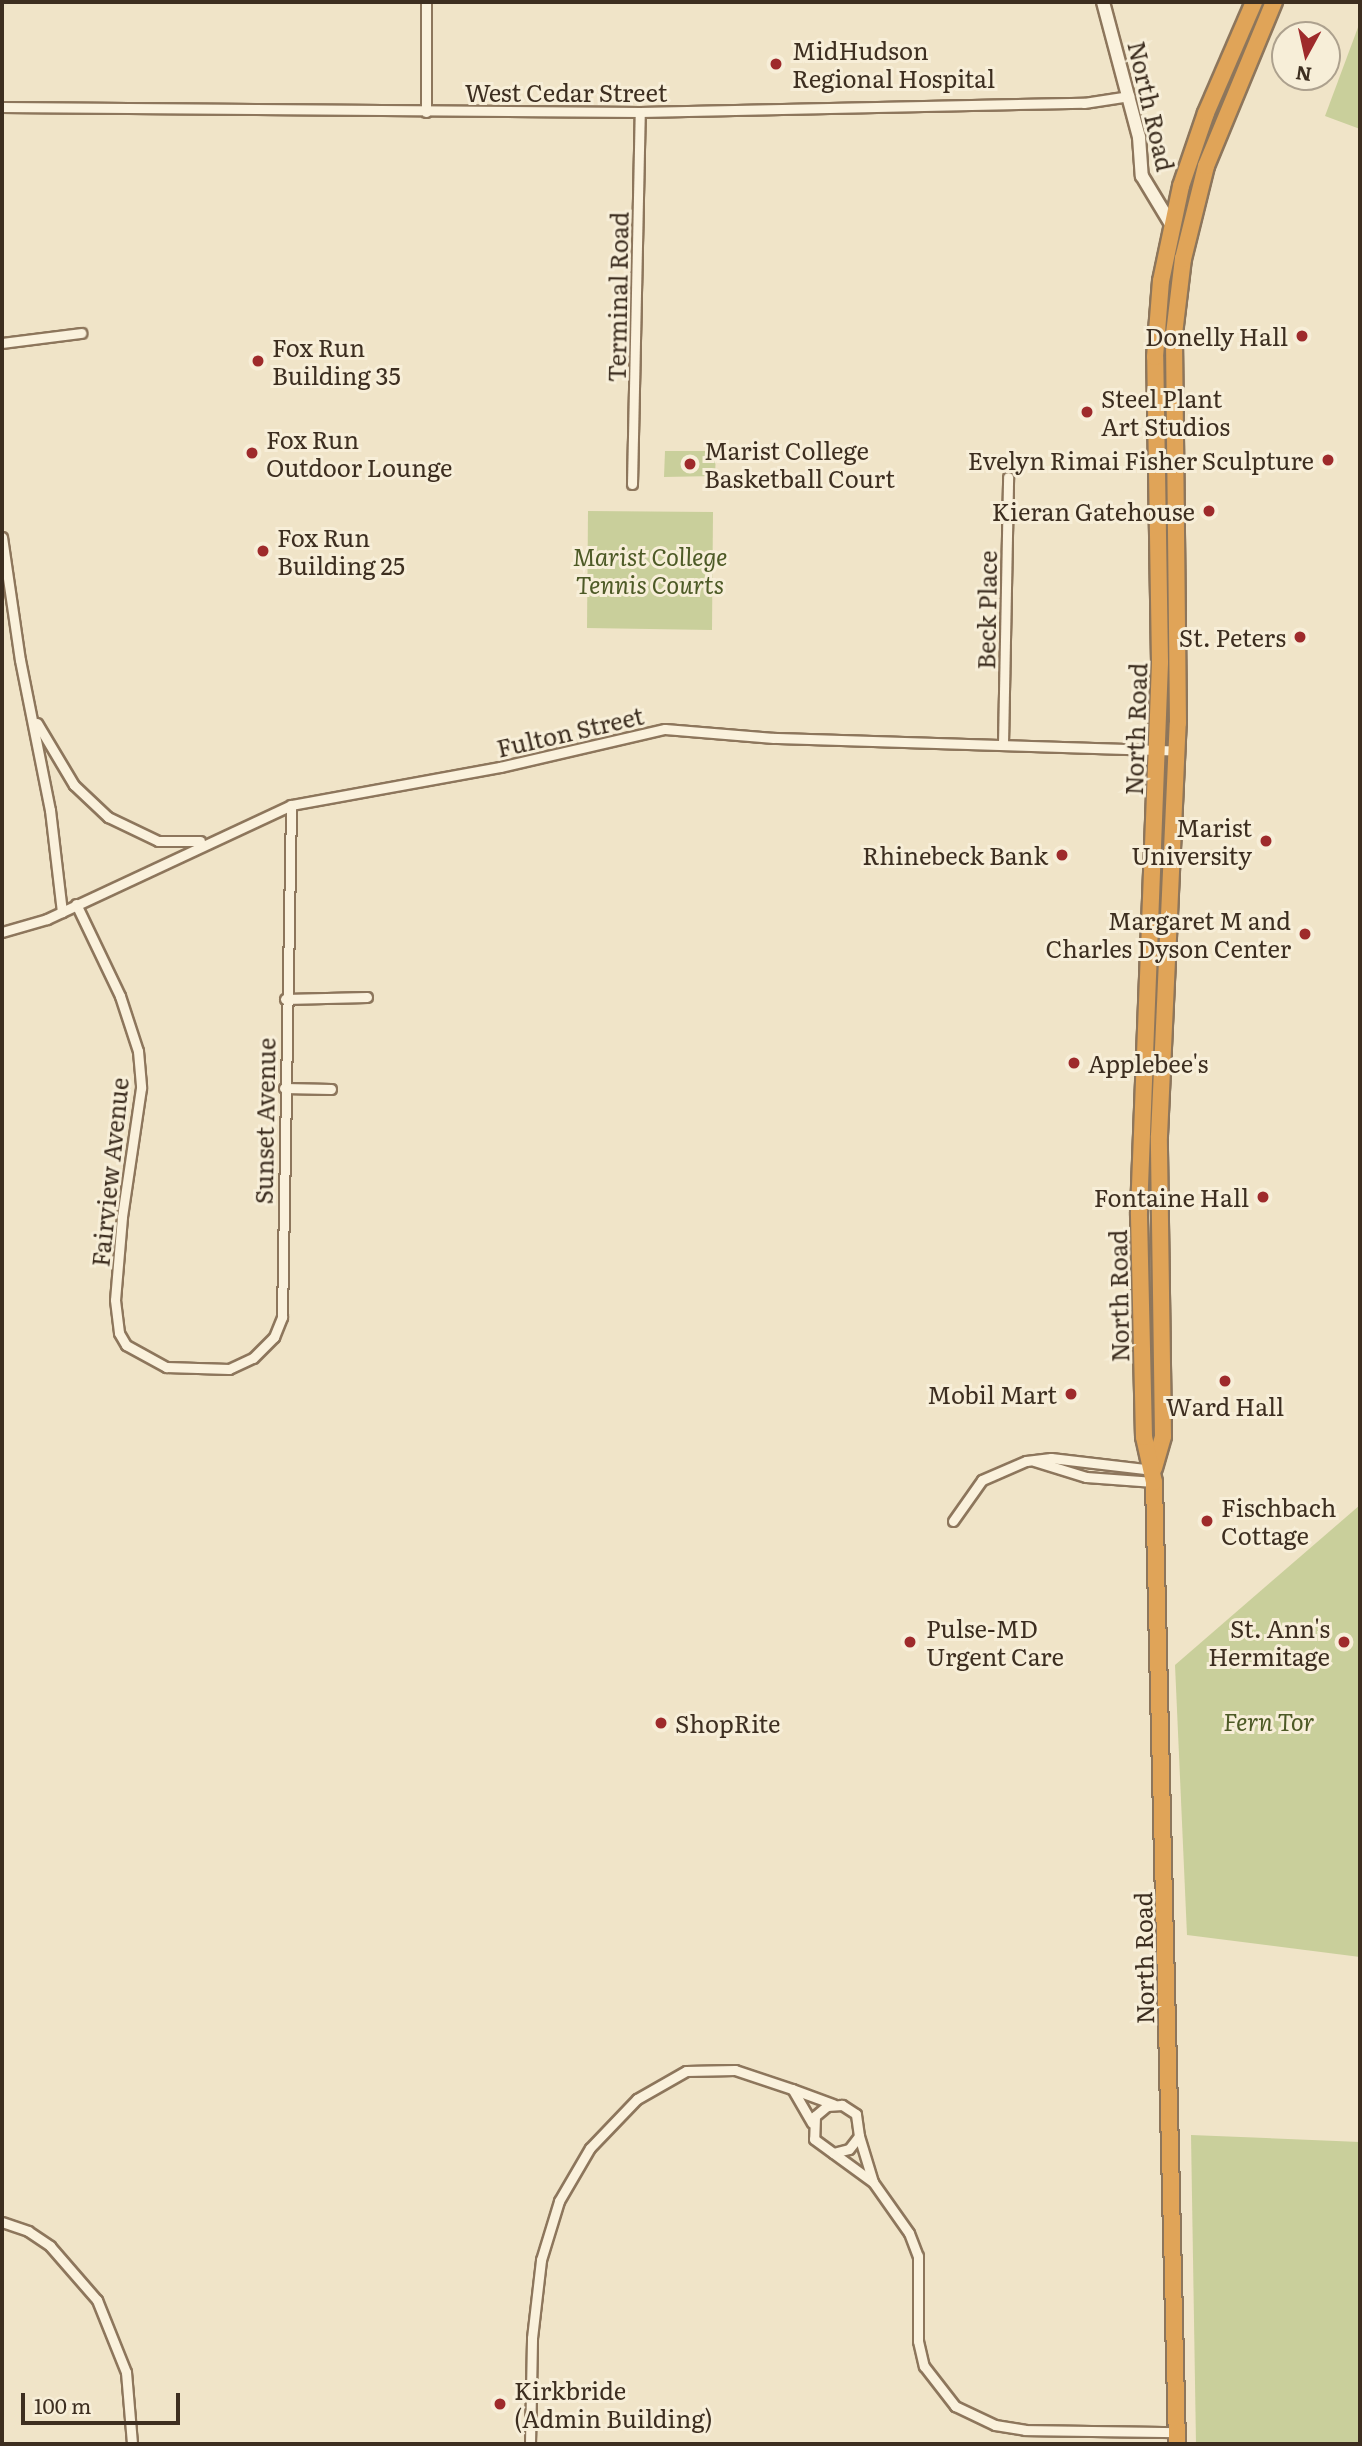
<!DOCTYPE html>
<style>
body{margin:0}
#map{position:relative;width:1362px;height:2446px;overflow:hidden;background:#f0e4c8;font-family:Literata,serif}
div>[style]{position:absolute}
.green>*{inset:0;background:#c9cf9b}
.roads{filter:drop-shadow(2px 0 #8d765c) drop-shadow(-2px 0 #8d765c) drop-shadow(0 2px #8d765c) drop-shadow(0 -2px #8d765c)}
.street>*{height:9px;margin:-4.5px;padding:0 4.5px;transform-origin:4.5px;border-radius:4.5px;background:#faf1dc}
.secondary>*{height:12px;margin:-6px;padding:0 6px;transform-origin:6px;border-radius:6px;background:#faf1dc}
.highway>*{height:16px;margin:-8px;padding:0 8px;transform-origin:8px;border-radius:8px;background:#e0a458}
.dots>*{width:19px;height:19px;translate:-50% -50%;box-sizing:border-box;border:4px solid #f7eed8;border-radius:50%}
span{translate:-50% -50%;white-space:nowrap;text-align:center;line-height:1.15;-webkit-text-stroke:6px #f7eed8;paint-order:stroke}
.poi-label{font-size:24px;color:#3d2e20}
.left{translate:0 -50%;text-align:left}
.right{translate:-100% -50%;text-align:right}
.street-label{font-size:24px;color:#3d2e20}
.park-label{font-size:24px;color:#4d5a26;font-style:italic}
.frame{position:absolute;inset:0;border:4px solid #3d2e20;pointer-events:none}
.north{position:absolute;left:1271px;top:21px;width:70px;height:70px;box-sizing:border-box;background:#f7eed8;border:2px solid #ada18e;border-radius:50%;rotate:188deg;font-size:19px;font-weight:700;line-height:28px;text-align:center;color:#3d2e20}
.north::after{content:'';display:block;margin:auto;width:24px;height:32px;background:#9e2a2b;clip-path:polygon(50% 0,100% 100%,50% 72%,0 100%)}
.scale{position:absolute;left:21px;top:2393px;width:159px;height:32px;box-sizing:border-box;border:4px solid #3d2e20;border-top:0;padding-left:9px;font-size:21px;line-height:24px;white-space:nowrap;color:#3d2e20;-webkit-text-stroke:5px #f7eed8;paint-order:stroke}
</style>
<div id="map">
<div class="green">
<i style="clip-path:polygon(1360px 22px,1360px 129px,1325px 116px)"></i>
<i style="clip-path:polygon(665px 451px,716px 451px,715px 476px,664px 477px)"></i>
<i style="clip-path:polygon(588px 511px,713px 512px,712px 630px,587px 628px)"></i>
<i style="clip-path:polygon(1360px 1505px,1360px 1957px,1187px 1935px,1175px 1665px)"></i>
<i style="clip-path:polygon(1191px 2135px,1360px 2142px,1360px 2444px,1196px 2444px)"></i>
</div>
<div class="roads">
<div class="street">
<i style="left:2px;top:107px;width:638px;rotate:0.45deg"></i>
<i style="left:640px;top:112px;width:444px;rotate:-1.2deg"></i>
<i style="left:1084px;top:103px;width:46px;rotate:-8.8deg"></i>
<i style="left:426px;top:112px;width:110px;rotate:-90deg"></i>
<i style="left:2px;top:343px;width:80px;rotate:-7.2deg"></i>
<i style="left:632px;top:484px;width:372px;rotate:-88.8deg"></i>
<i style="left:2px;top:537px;width:124px;rotate:81.7deg"></i>
<i style="left:20px;top:660px;width:153px;rotate:78.7deg"></i>
<i style="left:50px;top:810px;width:103px;rotate:83.3deg"></i>
<i style="left:37px;top:723px;width:72px;rotate:59.2deg"></i>
<i style="left:74px;top:785px;width:47px;rotate:43.3deg"></i>
<i style="left:108px;top:817px;width:55px;rotate:25.6deg"></i>
<i style="left:158px;top:841px;width:42px"></i>
<i style="left:1003px;top:744px;width:267px;rotate:-88.9deg"></i>
<i style="left:76px;top:904px;width:102px;rotate:64.4deg"></i>
<i style="left:120px;top:996px;width:58px;rotate:71.9deg"></i>
<i style="left:138px;top:1051px;width:37px;rotate:85deg"></i>
<i style="left:141px;top:1088px;width:130px;rotate:98.4deg"></i>
<i style="left:122px;top:1217px;width:83px;rotate:94.8deg"></i>
<i style="left:115px;top:1300px;width:33px;rotate:83deg"></i>
<i style="left:119px;top:1333px;width:14px;rotate:60deg"></i>
<i style="left:126px;top:1345px;width:46px;rotate:28.8deg"></i>
<i style="left:166px;top:1367px;width:63px;rotate:1.8deg"></i>
<i style="left:229px;top:1369px;width:26px;rotate:-25deg"></i>
<i style="left:253px;top:1358px;width:30px;rotate:-45deg"></i>
<i style="left:274px;top:1337px;width:22px;rotate:-68deg"></i>
<i style="left:282px;top:1317px;width:512px;rotate:-88.99deg"></i>
<i style="left:2px;top:932px;width:47px;rotate:-16.1deg"></i>
<i style="left:47px;top:919px;width:269px;rotate:-25deg"></i>
<i style="left:291px;top:805px;width:212px;rotate:-10.3deg"></i>
<i style="left:500px;top:767px;width:169px;rotate:-13deg"></i>
<i style="left:665px;top:729px;width:109px;rotate:4.7deg"></i>
<i style="left:774px;top:738px;width:403px;rotate:1.8deg"></i>
<i style="left:285px;top:999px;width:82px;rotate:-1.4deg"></i>
<i style="left:284px;top:1088px;width:47px;rotate:1.2deg"></i>
<i style="left:1034px;top:1461px;width:54px;rotate:17.1deg"></i>
<i style="left:1086px;top:1477px;width:68px;rotate:4.2deg"></i>
<i style="left:953px;top:1521px;width:50px;rotate:-54.7deg"></i>
<i style="left:982px;top:1480px;width:48px;rotate:-23.4deg"></i>
<i style="left:1026px;top:1461px;width:25px;rotate:-7deg"></i>
<i style="left:1051px;top:1458px;width:103px;rotate:6.7deg"></i>
<i style="left:812px;top:2123px;width:39px;rotate:-120deg"></i>
<i style="left:792px;top:2089px;width:44px;rotate:20.1deg"></i>
<i style="left:833px;top:2153px;width:16px;rotate:-14deg"></i>
<i style="left:849px;top:2149px;width:16px;rotate:-52deg"></i>
<i style="left:859px;top:2136px;width:22px;rotate:-98deg"></i>
<i style="left:856px;top:2114px;width:17px;rotate:-147deg"></i>
<i style="left:842px;top:2105px;width:15px;rotate:176deg"></i>
<i style="left:827px;top:2106px;width:16px;rotate:140deg"></i>
<i style="left:815px;top:2116px;width:23px;rotate:92deg"></i>
<i style="left:814px;top:2139px;width:73px;rotate:36.1deg"></i>
<i style="left:873px;top:2182px;width:48px;rotate:-106.9deg"></i>
<i style="left:873px;top:2182px;width:62px;rotate:54.8deg"></i>
<i style="left:909px;top:2233px;width:25px;rotate:69deg"></i>
<i style="left:918px;top:2256px;width:85px;rotate:90deg"></i>
<i style="left:918px;top:2341px;width:26px;rotate:77deg"></i>
<i style="left:924px;top:2366px;width:51px;rotate:52.2deg"></i>
<i style="left:955px;top:2406px;width:44px;rotate:25.4deg"></i>
<i style="left:995px;top:2425px;width:30px;rotate:9deg"></i>
<i style="left:1025px;top:2430px;width:151px;rotate:0.8deg"></i>
<i style="left:2px;top:2222px;width:28px;rotate:19deg"></i>
<i style="left:28px;top:2231px;width:27px;rotate:34deg"></i>
<i style="left:50px;top:2246px;width:72px;rotate:49deg"></i>
<i style="left:97px;top:2300px;width:78px;rotate:68.1deg"></i>
<i style="left:126px;top:2372px;width:72px;rotate:85.2deg"></i>
<i style="left:530px;top:2444px;width:106px;rotate:-88.9deg"></i>
<i style="left:532px;top:2338px;width:79px;rotate:-83.4deg"></i>
<i style="left:541px;top:2260px;width:62px;rotate:-73deg"></i>
<i style="left:559px;top:2201px;width:61px;rotate:-59.7deg"></i>
<i style="left:590px;top:2148px;width:68px;rotate:-46.2deg"></i>
<i style="left:637px;top:2099px;width:56px;rotate:-29.7deg"></i>
<i style="left:686px;top:2071px;width:49px;rotate:-1.2deg"></i>
<i style="left:735px;top:2070px;width:60px;rotate:18.4deg"></i>
</div>
<div class="secondary">
<i style="left:1103px;top:2px;width:140px;rotate:75.1deg"></i>
<i style="left:1139px;top:137px;width:39px;rotate:86deg"></i>
<i style="left:1142px;top:176px;width:56px;rotate:58.9deg"></i>
</div>
<div class="highway">
<i style="left:1154px;top:1468px;width:33px;rotate:-74deg"></i>
<i style="left:1163px;top:1436px;width:300px;rotate:-90.8deg"></i>
<i style="left:1159px;top:1136px;width:413px;rotate:-87.4deg"></i>
<i style="left:1178px;top:723px;width:389px;rotate:-90.6deg"></i>
<i style="left:1174px;top:334px;width:76px;rotate:-83.2deg"></i>
<i style="left:1183px;top:259px;width:96px;rotate:-76.1deg"></i>
<i style="left:1206px;top:166px;width:178px;rotate:-67.5deg"></i>
<i style="left:1177px;top:2444px;width:962px;rotate:-91.37deg"></i>
<i style="left:1154px;top:1482px;width:46px;rotate:-102.5deg"></i>
<i style="left:1144px;top:1437px;width:225px;rotate:-91.3deg"></i>
<i style="left:1139px;top:1212px;width:550px;rotate:-87.81deg"></i>
<i style="left:1160px;top:662px;width:305px;rotate:-90.9deg"></i>
<i style="left:1155px;top:357px;width:76px;rotate:-85.5deg"></i>
<i style="left:1161px;top:281px;width:97px;rotate:-78.1deg"></i>
<i style="left:1181px;top:186px;width:77px;rotate:-71.1deg"></i>
<i style="left:1206px;top:113px;width:121px;rotate:-66.6deg"></i>
</div>
</div>
<div class="dots">
<i style="left:776px;top:64px;background:#9e2a2b"></i>
<i style="left:1302px;top:336px;background:#9e2a2b"></i>
<i style="left:258px;top:361px;background:#9e2a2b"></i>
<i style="left:1087px;top:412px;background:#9e2a2b"></i>
<i style="left:252px;top:453px;background:#9e2a2b"></i>
<i style="left:1328px;top:460px;background:#9e2a2b"></i>
<i style="left:690px;top:464px;background:#9e2a2b"></i>
<i style="left:1209px;top:511px;background:#9e2a2b"></i>
<i style="left:263px;top:551px;background:#9e2a2b"></i>
<i style="left:1300px;top:637px;background:#9e2a2b"></i>
<i style="left:1266px;top:841px;background:#9e2a2b"></i>
<i style="left:1062px;top:855px;background:#9e2a2b"></i>
<i style="left:1305px;top:934px;background:#9e2a2b"></i>
<i style="left:1074px;top:1063px;background:#9e2a2b"></i>
<i style="left:1263px;top:1197px;background:#9e2a2b"></i>
<i style="left:1225px;top:1381px;background:#9e2a2b"></i>
<i style="left:1071px;top:1394px;background:#9e2a2b"></i>
<i style="left:1207px;top:1521px;background:#9e2a2b"></i>
<i style="left:910px;top:1642px;background:#9e2a2b"></i>
<i style="left:1344px;top:1642px;background:#9e2a2b"></i>
<i style="left:661px;top:1723px;background:#9e2a2b"></i>
<i style="left:500px;top:2404px;background:#9e2a2b"></i>
</div>
<div class="poi-label">
<span class="left" style="left:792px;top:64px">MidHudson<br>Regional Hospital</span>
<span class="right" style="left:1288px;top:336px">Donelly Hall</span>
<span class="left" style="left:272px;top:361px">Fox Run<br>Building 35</span>
<span class="left" style="left:1101px;top:412px">Steel Plant<br>Art Studios</span>
<span class="left" style="left:266px;top:453px">Fox Run<br>Outdoor Lounge</span>
<span class="left" style="left:704px;top:464px">Marist College<br>Basketball Court</span>
<span class="right" style="left:1314px;top:460px">Evelyn Rimai Fisher Sculpture</span>
<span class="right" style="left:1195px;top:511px">Kieran Gatehouse</span>
<span class="left" style="left:277px;top:551px">Fox Run<br>Building 25</span>
<span class="right" style="left:1286px;top:637px">St. Peters</span>
<span class="right" style="left:1252px;top:841px">Marist<br>University</span>
<span class="right" style="left:1048px;top:855px">Rhinebeck Bank</span>
<span class="right" style="left:1291px;top:934px">Margaret M and<br>Charles Dyson Center</span>
<span class="left" style="left:1088px;top:1063px">Applebee's</span>
<span class="right" style="left:1249px;top:1197px">Fontaine Hall</span>
<span class="right" style="left:1057px;top:1394px">Mobil Mart</span>
<span style="left:1225px;top:1406px">Ward Hall</span>
<span class="left" style="left:1221px;top:1521px">Fischbach<br>Cottage</span>
<span class="left" style="left:926px;top:1642px">Pulse-MD<br>Urgent Care</span>
<span class="right" style="left:1330px;top:1642px">St. Ann's<br>Hermitage</span>
<span class="left" style="left:675px;top:1723px">ShopRite</span>
<span class="left" style="left:514px;top:2404px">Kirkbride<br>(Admin Building)</span>
</div>
<div class="street-label">
<span style="left:566px;top:92px">West Cedar Street</span>
<span style="left:1152px;top:106px;rotate:77deg">North Road</span>
<span style="left:617px;top:297px;rotate:-89deg">Terminal Road</span>
<span style="left:986px;top:610px;rotate:-89deg">Beck Place</span>
<span style="left:1135px;top:729px;rotate:-88deg">North Road</span>
<span style="left:570px;top:731px;rotate:-13deg">Fulton Street</span>
<span style="left:264px;top:1121px;rotate:-89deg">Sunset Avenue</span>
<span style="left:109px;top:1172px;rotate:-84deg">Fairview Avenue</span>
<span style="left:1118px;top:1296px;rotate:-91deg">North Road</span>
<span style="left:1143px;top:1958px;rotate:-91deg">North Road</span>
</div>
<div class="park-label">
<span style="left:650px;top:570px">Marist College<br>Tennis Courts</span>
<span style="left:1269px;top:1721px">Fern Tor</span>
</div>
<div class="frame"></div>
<div class="north">N</div>
<div class="scale">100 m</div>
</div>
